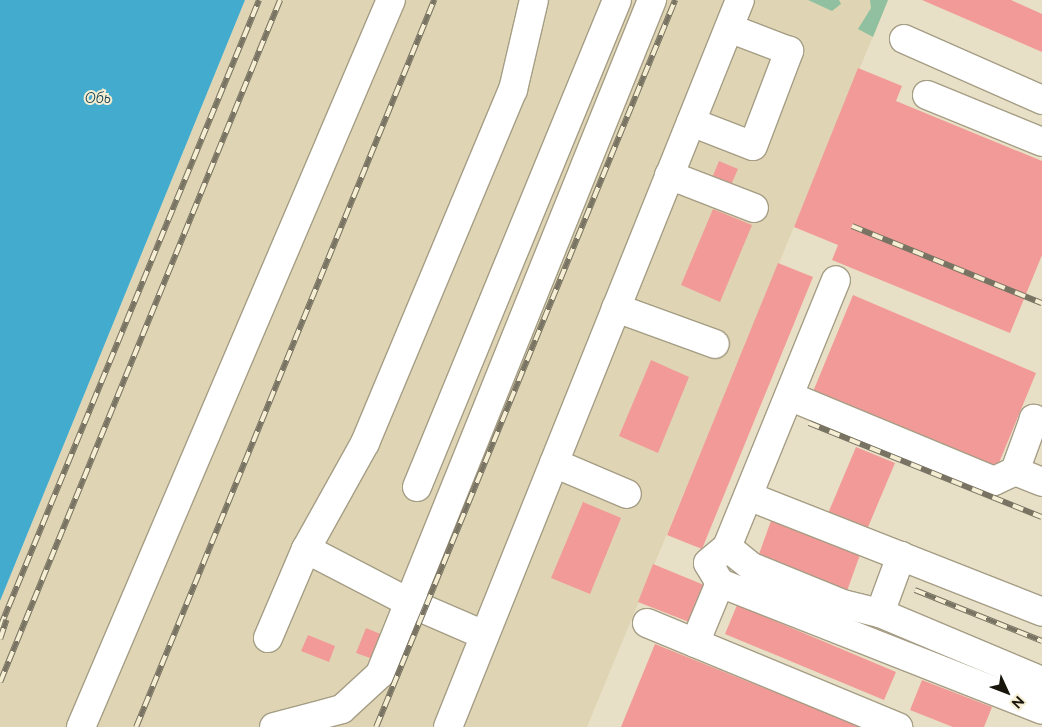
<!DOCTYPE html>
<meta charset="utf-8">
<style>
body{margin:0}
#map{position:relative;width:1042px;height:727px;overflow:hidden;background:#e8e0c6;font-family:Raleway,sans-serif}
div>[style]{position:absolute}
.built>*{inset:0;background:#dfd5b4}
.green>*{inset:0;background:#90c09f}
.water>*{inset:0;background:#43abcd}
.building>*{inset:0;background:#f29a97}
.roads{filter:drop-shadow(1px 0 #a59d85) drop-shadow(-1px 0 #a59d85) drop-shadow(0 1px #a59d85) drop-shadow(0 -1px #a59d85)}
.minor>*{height:28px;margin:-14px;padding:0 14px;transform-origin:14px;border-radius:14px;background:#fff}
.rail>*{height:5.5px;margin-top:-2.75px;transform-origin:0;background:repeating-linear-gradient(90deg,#f6eed3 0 11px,#787362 0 22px);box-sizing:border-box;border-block:1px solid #787362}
span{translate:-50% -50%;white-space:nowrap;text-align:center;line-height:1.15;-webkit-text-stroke:4px #f6eed3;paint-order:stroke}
.water-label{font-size:14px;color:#164352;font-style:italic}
.north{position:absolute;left:982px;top:667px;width:50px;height:50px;-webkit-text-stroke:4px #f6eed3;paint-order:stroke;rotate:133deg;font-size:14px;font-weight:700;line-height:20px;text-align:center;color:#18160c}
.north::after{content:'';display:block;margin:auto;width:18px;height:22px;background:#18160c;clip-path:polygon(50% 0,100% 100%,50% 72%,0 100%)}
</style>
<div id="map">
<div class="built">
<i style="clip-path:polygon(245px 0,888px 0,587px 727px,0 727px,0 601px)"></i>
</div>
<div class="green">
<i style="clip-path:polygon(808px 0,839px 0,841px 4px,832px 11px)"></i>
<i style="clip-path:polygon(870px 0,888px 0,873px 37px,858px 29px,871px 8px)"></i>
</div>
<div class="water">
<i style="clip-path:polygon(0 0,245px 0,0 601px)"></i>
</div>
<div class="building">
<i style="clip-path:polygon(922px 0,1011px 0,1042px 14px,1042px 52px)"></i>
<i style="clip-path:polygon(858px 68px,902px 86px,896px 101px,1042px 161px,1042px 255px,1010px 333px,832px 260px,838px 245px,794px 227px)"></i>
<i style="clip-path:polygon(719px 161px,738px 169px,731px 185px,712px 178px)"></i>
<i style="clip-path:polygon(713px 209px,752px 225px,720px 302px,681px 285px)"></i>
<i style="clip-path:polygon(778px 263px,813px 277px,702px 549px,667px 535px)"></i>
<i style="clip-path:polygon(853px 295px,1036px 373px,996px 470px,812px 394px)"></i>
<i style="clip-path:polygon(651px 360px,689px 377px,658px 453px,619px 436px)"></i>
<i style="clip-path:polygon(856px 447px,895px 463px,863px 539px,824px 523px)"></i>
<i style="clip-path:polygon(583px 502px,621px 518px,590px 594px,551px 578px)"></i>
<i style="clip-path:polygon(772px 518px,861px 552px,847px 591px,758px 557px)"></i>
<i style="clip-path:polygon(653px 564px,704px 585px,689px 622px,638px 602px)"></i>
<i style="clip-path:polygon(737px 605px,896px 672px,884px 700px,725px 634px)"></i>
<i style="clip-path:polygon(366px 628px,383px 635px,373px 659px,356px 653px)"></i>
<i style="clip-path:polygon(308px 635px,335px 646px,329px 662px,301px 651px)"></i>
<i style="clip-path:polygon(655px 644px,861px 727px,621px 727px)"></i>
<i style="clip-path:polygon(922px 680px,992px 707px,984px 727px,953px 727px,910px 710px)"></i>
</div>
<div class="roads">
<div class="minor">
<i style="left:904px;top:39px;width:151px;rotate:23.8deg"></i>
<i style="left:927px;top:95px;width:124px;rotate:22.2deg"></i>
<i style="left:691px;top:122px;width:66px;rotate:21.2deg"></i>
<i style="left:753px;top:146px;width:102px;rotate:-69.2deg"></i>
<i style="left:789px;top:51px;width:64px;rotate:-159deg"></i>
<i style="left:669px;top:175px;width:91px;rotate:21.2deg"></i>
<i style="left:616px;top:308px;width:105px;rotate:20deg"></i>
<i style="left:789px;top:396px;width:222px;rotate:22.5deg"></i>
<i style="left:994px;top:481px;width:23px;rotate:-25deg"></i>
<i style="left:1042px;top:422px;width:9px;rotate:-159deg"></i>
<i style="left:1034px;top:419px;width:55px;rotate:110.1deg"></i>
<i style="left:1015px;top:471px;width:29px;rotate:22deg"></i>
<i style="left:554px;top:463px;width:79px;rotate:23deg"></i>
<i style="left:417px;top:487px;width:526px;rotate:-67.67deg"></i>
<i style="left:748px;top:496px;width:316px;rotate:21.5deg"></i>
<i style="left:727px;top:547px;width:32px;rotate:39deg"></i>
<i style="left:752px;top:567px;width:98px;rotate:22.1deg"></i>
<i style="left:843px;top:604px;width:38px;rotate:14deg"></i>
<i style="left:880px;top:613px;width:176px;rotate:22.8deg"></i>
<i style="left:306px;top:549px;width:117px;rotate:27.4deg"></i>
<i style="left:410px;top:603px;width:81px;rotate:23.4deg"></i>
<i style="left:720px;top:583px;width:346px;rotate:21.5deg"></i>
<i style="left:880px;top:613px;width:61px;rotate:-69.8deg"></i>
<i style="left:647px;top:623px;width:272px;rotate:22.5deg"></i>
<i style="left:268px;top:638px;width:97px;rotate:-66.9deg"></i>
<i style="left:306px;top:549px;width:121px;rotate:-60.9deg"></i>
<i style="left:365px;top:443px;width:383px;rotate:-67.3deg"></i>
<i style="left:513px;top:90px;width:92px;rotate:-76.9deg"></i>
<i style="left:695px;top:643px;width:65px;rotate:-67.4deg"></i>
<i style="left:720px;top:583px;width:23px;rotate:-121deg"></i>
<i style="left:708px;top:563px;width:25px;rotate:-40deg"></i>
<i style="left:727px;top:547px;width:288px;rotate:-67.8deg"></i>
<i style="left:81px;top:727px;width:790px;rotate:-66.91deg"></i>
<i style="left:274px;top:727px;width:70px;rotate:-14.8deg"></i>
<i style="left:342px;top:709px;width:52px;rotate:-42.6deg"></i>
<i style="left:380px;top:674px;width:727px;rotate:-68.02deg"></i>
<i style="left:448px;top:727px;width:783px;rotate:-68.12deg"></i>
</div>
</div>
<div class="rail">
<i style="left:852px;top:226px;width:205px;rotate:22.1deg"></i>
<i style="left:809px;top:423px;width:251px;rotate:22deg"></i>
<i style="left:915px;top:590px;width:137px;rotate:21.9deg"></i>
<i style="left:0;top:627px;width:678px;rotate:-67.56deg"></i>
<i style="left:0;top:639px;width:20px;rotate:-72deg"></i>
<i style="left:0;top:682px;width:737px;rotate:-67.68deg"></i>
<i style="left:136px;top:727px;width:786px;rotate:-67.71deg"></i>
<i style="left:376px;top:727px;width:786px;rotate:-67.64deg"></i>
</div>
<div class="water-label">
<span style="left:98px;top:98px">Обь</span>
</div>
<div class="north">N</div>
</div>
